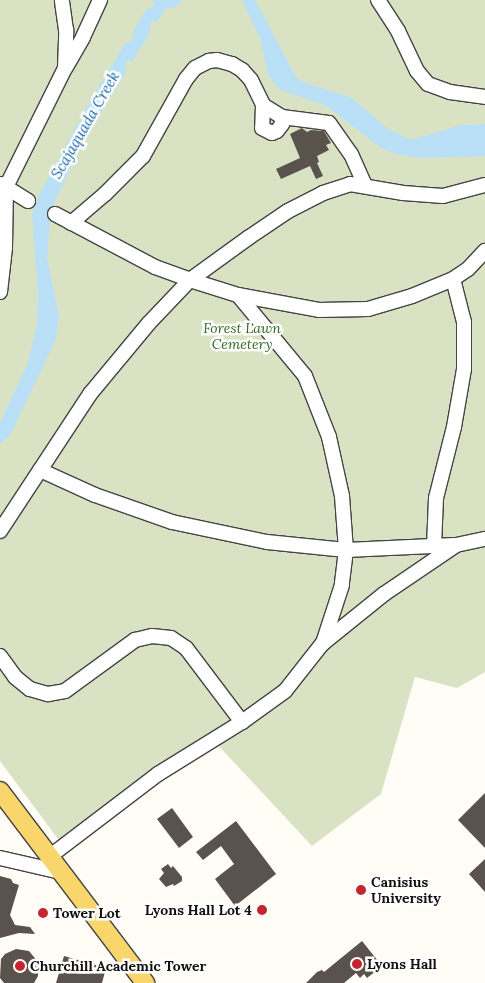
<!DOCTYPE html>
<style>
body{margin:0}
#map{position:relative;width:485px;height:983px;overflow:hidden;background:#fffdf5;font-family:Lora,serif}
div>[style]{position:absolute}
.cemetery>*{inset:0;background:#d9e3c4}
.water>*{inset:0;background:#b9e0f7}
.building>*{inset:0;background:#5a524d}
.roads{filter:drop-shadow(1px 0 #444) drop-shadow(-1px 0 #444) drop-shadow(0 1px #444) drop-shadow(0 -1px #444)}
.minor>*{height:14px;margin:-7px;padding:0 7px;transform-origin:7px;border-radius:7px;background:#fff}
.major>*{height:18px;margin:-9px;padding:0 9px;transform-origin:9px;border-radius:9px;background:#f9d66b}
.dots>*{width:14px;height:14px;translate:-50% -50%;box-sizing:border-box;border:2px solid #fff;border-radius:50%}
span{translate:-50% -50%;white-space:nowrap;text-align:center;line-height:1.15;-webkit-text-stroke:5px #fff;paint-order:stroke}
.park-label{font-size:14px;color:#2f6b1f;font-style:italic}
.poi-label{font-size:14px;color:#111;font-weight:700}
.left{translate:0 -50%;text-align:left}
.right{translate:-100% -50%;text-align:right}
.water-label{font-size:15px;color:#1768a6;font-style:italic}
</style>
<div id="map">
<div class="cemetery">
<i style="clip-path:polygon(0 0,485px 0,485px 672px,457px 688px,415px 677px,381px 794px,312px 846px,215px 742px,64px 847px,0 761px)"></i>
</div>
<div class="water">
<i style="clip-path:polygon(152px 0,183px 0,174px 8px,166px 8px,157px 22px,151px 21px,149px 34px,132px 62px,127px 59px,125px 74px,109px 99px,104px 99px,103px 110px,83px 143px,78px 143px,77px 155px,55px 201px,50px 224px,47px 258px,59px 317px,56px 339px,16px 423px,10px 435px,0 444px,0 423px,28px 363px,37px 323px,38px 294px,32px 214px,38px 197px,78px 123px,86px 117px,83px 113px,102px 81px,110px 75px,108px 72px,124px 45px,134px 38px,132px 33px,146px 10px,155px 5px)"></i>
<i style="clip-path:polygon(242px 0,255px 0,296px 77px,303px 82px,352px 98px,388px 129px,411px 140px,461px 125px,485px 124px,485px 156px,420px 158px,395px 154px,380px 147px,325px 105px,280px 90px,268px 75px,260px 38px)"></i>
</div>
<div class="building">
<i style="clip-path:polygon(302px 128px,307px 132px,311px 130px,324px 131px,331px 143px,326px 145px,329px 150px,317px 156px,319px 162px,317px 163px,323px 176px,316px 179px,310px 166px,281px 179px,276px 169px,300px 158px,290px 134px)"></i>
<i style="clip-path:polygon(485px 793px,485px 848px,458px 820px)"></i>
<i style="clip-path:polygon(172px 808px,193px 837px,179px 848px,157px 819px)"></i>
<i style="clip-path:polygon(236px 821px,276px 874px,235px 906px,215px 879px,234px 864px,221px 846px,203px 860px,196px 852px)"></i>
<i style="clip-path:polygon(485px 859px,485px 892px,469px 874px)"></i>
<i style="clip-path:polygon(168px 864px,171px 868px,173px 866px,182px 877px,182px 881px,174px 886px,173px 884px,166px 887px,159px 879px,164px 873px,161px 869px)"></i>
<i style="clip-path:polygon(0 876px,11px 879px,13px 883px,19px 885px,10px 915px,15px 925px,30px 927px,35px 934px,19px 933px,0 938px)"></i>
<i style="clip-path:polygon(362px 941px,382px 966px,367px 978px,364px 974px,360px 978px,356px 973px,344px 983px,306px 983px,317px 972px,322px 970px,324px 972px)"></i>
<i style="clip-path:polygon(16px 949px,29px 951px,38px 962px,38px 976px,34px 983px,4px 983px,0 978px,1px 959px,5px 954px)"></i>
<i style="clip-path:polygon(64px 956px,106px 968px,102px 983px,56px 983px)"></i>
</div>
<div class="roads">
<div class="minor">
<i style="left:378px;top:0;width:37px;rotate:57deg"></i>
<i style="left:398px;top:31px;width:44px;rotate:64.6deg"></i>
<i style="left:417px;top:71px;width:17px;rotate:50deg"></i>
<i style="left:428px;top:84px;width:23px;rotate:20deg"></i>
<i style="left:450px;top:92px;width:35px;rotate:8deg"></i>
<i style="left:66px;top:67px;width:34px;rotate:-60deg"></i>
<i style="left:83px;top:37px;width:41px;rotate:-65.3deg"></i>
<i style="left:282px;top:117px;width:47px;rotate:7.3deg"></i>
<i style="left:329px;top:123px;width:38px;rotate:55deg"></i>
<i style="left:351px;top:154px;width:35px;rotate:66deg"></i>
<i style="left:1px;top:184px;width:32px;rotate:32deg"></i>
<i style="left:55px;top:214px;width:113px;rotate:27.9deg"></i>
<i style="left:155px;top:267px;width:37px;rotate:20deg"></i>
<i style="left:190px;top:280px;width:50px;rotate:17.4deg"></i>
<i style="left:238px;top:295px;width:82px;rotate:10.5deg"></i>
<i style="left:319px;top:310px;width:49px;rotate:-1.2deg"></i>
<i style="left:368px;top:309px;width:46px;rotate:-16.5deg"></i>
<i style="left:412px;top:296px;width:44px;rotate:-22.5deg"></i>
<i style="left:453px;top:279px;width:18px;rotate:-34deg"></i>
<i style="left:468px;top:269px;width:25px;rotate:-47deg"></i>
<i style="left:71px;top:223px;width:45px;rotate:-40.5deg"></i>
<i style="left:105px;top:194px;width:54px;rotate:-45deg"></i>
<i style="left:143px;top:156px;width:88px;rotate:-60.8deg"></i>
<i style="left:186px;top:79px;width:14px;rotate:-51deg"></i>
<i style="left:195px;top:68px;width:16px;rotate:-27deg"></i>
<i style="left:209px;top:61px;width:8px;rotate:-7deg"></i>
<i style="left:217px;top:60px;width:16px;rotate:15deg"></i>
<i style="left:232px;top:64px;width:12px;rotate:31deg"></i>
<i style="left:242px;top:70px;width:13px;rotate:48deg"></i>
<i style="left:251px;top:80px;width:28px;rotate:64deg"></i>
<i style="left:263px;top:105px;width:23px;rotate:92deg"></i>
<i style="left:262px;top:128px;width:11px;rotate:27deg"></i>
<i style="left:272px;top:133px;width:5px;rotate:-22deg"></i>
<i style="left:277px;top:131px;width:9px;rotate:-54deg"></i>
<i style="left:282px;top:124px;width:7px;rotate:-90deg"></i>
<i style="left:282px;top:117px;width:22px;rotate:-148deg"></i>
<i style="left:0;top:292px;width:44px;rotate:-83.5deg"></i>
<i style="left:5px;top:248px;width:61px;rotate:-89.1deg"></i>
<i style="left:6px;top:187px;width:133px;rotate:-63.6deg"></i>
<i style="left:65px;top:68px;width:38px;rotate:-88deg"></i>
<i style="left:66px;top:30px;width:30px;rotate:-98deg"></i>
<i style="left:238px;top:295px;width:105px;rotate:50.4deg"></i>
<i style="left:305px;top:376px;width:66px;rotate:68.5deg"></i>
<i style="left:329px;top:437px;width:60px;rotate:77.6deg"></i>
<i style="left:342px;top:496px;width:54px;rotate:85.8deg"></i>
<i style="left:346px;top:550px;width:35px;rotate:97deg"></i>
<i style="left:342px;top:585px;width:61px;rotate:108.1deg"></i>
<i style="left:40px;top:470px;width:60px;rotate:24.4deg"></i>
<i style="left:95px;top:495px;width:82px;rotate:19.3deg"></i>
<i style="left:172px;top:522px;width:97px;rotate:11.9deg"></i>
<i style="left:267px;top:542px;width:79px;rotate:5.8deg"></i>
<i style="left:346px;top:550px;width:108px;rotate:-2.7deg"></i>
<i style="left:0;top:531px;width:164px;rotate:-56.7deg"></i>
<i style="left:90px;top:394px;width:92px;rotate:-50.3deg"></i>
<i style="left:149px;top:323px;width:59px;rotate:-46.4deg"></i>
<i style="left:190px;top:280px;width:72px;rotate:-35.9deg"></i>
<i style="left:248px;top:238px;width:48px;rotate:-34deg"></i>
<i style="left:288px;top:211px;width:39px;rotate:-27deg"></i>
<i style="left:323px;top:193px;width:28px;rotate:-18deg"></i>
<i style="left:350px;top:184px;width:54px;rotate:9.6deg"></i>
<i style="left:403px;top:193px;width:40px;rotate:4.3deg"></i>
<i style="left:443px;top:196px;width:43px;rotate:-14.7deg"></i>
<i style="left:434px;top:546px;width:48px;rotate:-87.6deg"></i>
<i style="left:436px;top:498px;width:73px;rotate:-75.8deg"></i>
<i style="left:454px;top:427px;width:59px;rotate:-80.2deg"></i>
<i style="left:464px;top:369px;width:47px;rotate:-90deg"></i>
<i style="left:464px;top:322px;width:44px;rotate:-104.3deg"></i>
<i style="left:0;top:656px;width:26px;rotate:54deg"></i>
<i style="left:15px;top:677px;width:19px;rotate:39deg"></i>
<i style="left:30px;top:689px;width:19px;rotate:16deg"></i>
<i style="left:48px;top:694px;width:17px;rotate:-10deg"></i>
<i style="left:65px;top:691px;width:87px;rotate:-36.1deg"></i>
<i style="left:135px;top:640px;width:17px;rotate:-13deg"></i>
<i style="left:152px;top:636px;width:19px;rotate:6deg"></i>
<i style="left:171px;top:638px;width:18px;rotate:34deg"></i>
<i style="left:186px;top:648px;width:93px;rotate:52.9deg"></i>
<i style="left:49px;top:857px;width:137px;rotate:-37.3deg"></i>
<i style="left:158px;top:774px;width:99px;rotate:-31.8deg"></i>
<i style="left:242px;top:722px;width:53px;rotate:-35.8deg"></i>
<i style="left:285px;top:691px;width:60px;rotate:-51.8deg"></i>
<i style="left:322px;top:644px;width:80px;rotate:-38.9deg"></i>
<i style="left:384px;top:594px;width:87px;rotate:-34.2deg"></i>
<i style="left:456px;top:545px;width:30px;rotate:-12deg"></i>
<i style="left:0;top:858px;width:63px;rotate:12.9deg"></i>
</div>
<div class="major">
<i style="left:0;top:791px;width:241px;rotate:52.9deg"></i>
</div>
</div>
<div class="dots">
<i style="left:361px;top:890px;background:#c4262e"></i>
<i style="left:262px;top:910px;background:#c4262e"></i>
<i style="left:43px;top:913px;background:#c4262e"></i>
<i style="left:357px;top:964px;background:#c4262e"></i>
<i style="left:20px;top:966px;background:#c4262e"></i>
</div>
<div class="park-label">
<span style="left:242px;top:336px">Forest Lawn<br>Cemetery</span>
</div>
<div class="poi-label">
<span class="left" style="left:371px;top:890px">Canisius<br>University</span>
<span class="right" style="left:252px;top:910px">Lyons Hall Lot 4</span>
<span class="left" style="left:53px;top:913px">Tower Lot</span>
<span class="left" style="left:367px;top:964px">Lyons Hall</span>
<span class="left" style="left:30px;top:966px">Churchill Academic Tower</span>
</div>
<div class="water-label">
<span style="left:85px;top:125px;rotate:-60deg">Scajaquada Creek</span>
</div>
</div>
